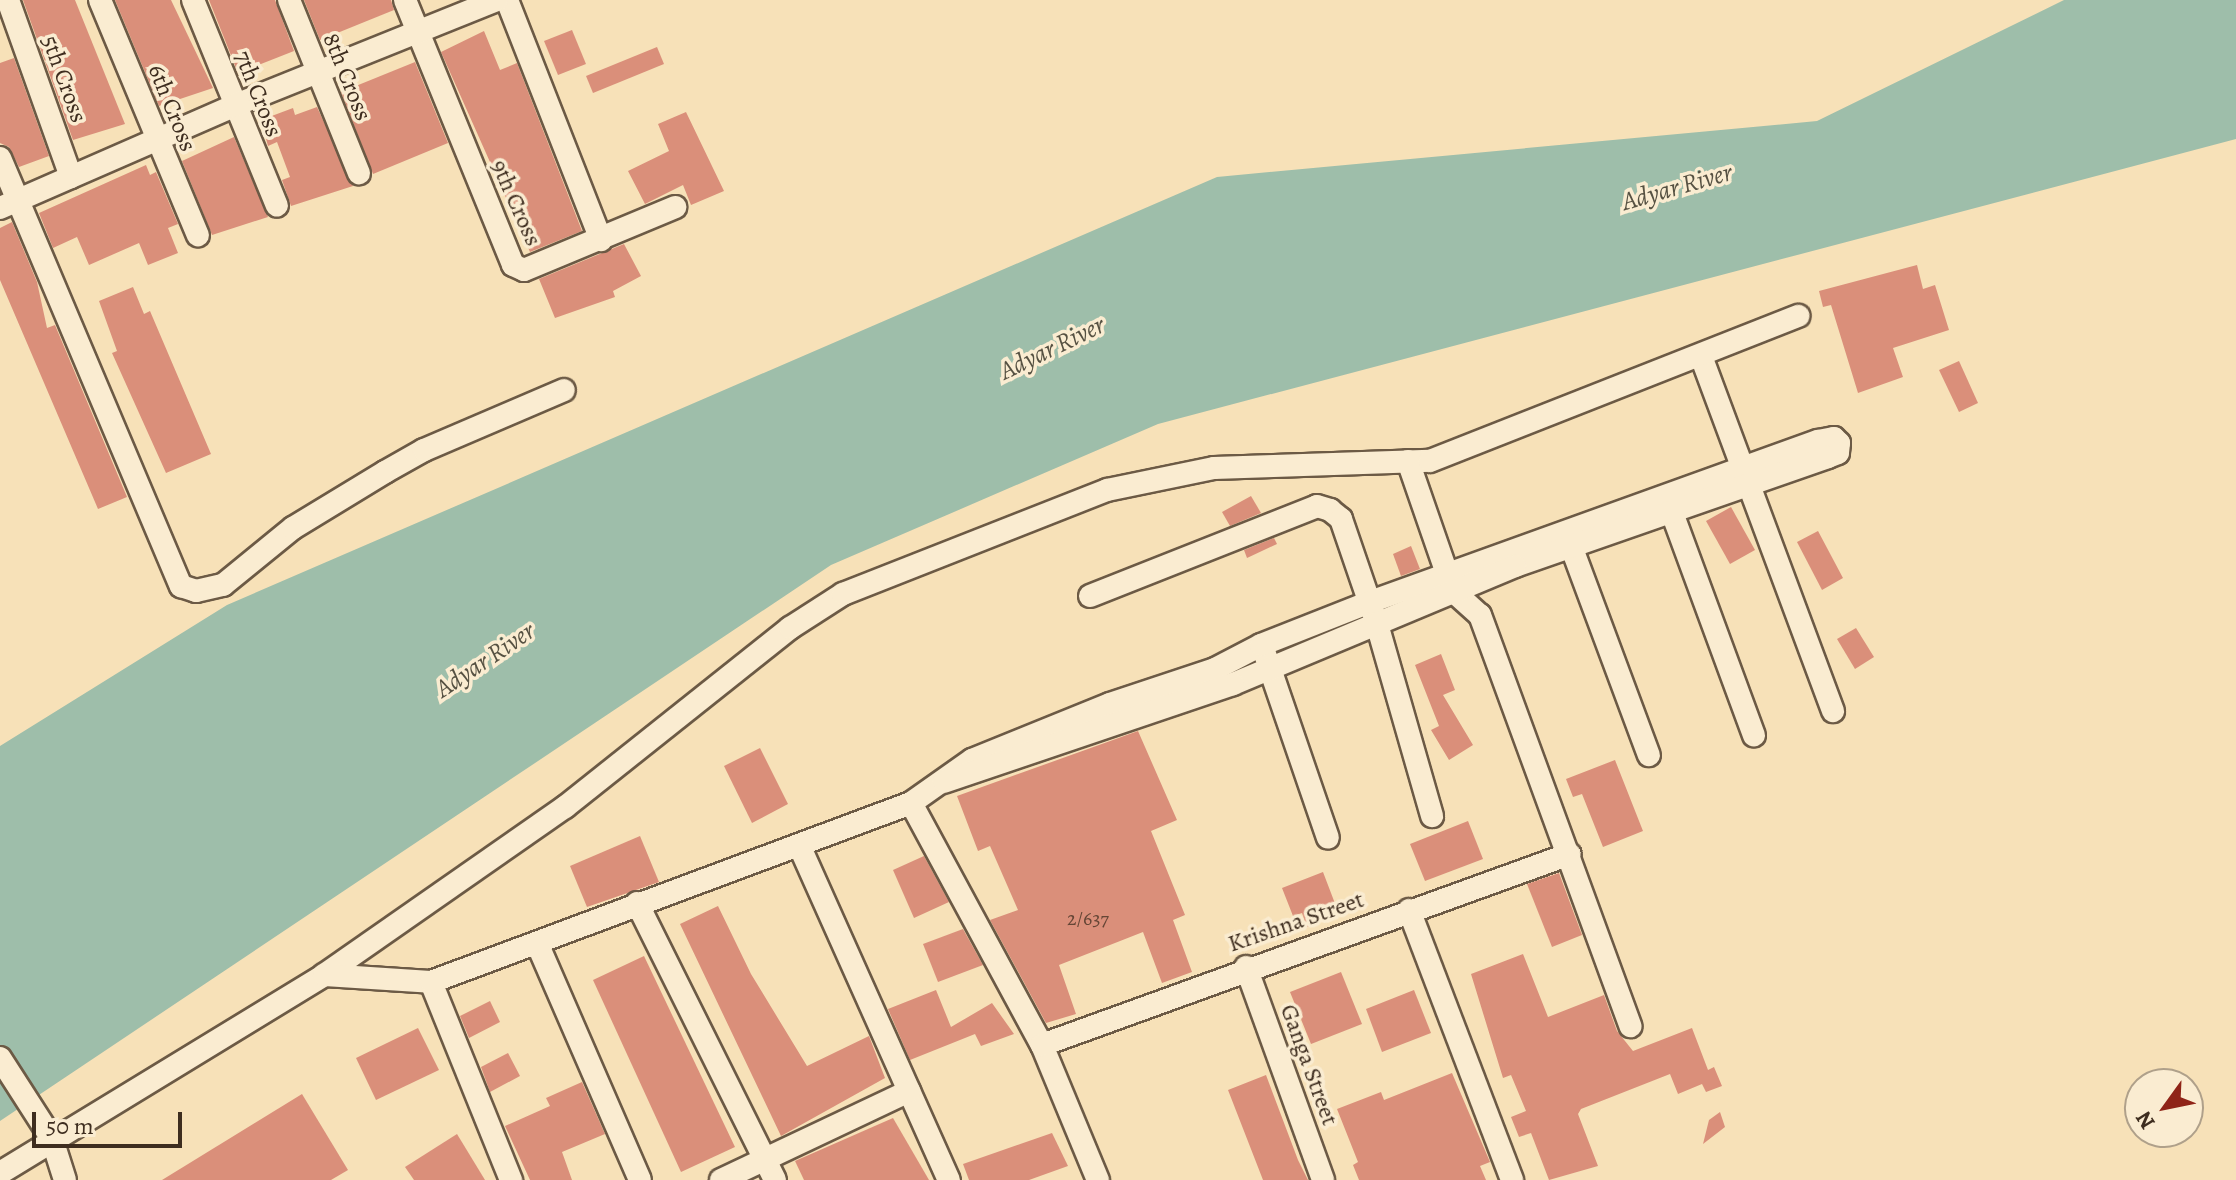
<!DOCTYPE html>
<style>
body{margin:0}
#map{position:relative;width:2236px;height:1180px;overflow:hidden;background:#f7e1b8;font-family:Alegreya,serif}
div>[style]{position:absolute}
.water>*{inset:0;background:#9ebeaa}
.building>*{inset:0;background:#da8f7a}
.roads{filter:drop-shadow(2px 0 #6c5a45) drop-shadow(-2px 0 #6c5a45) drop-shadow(0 2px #6c5a45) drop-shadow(0 -2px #6c5a45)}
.minor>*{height:22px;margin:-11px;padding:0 11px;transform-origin:11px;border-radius:11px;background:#faecd1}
span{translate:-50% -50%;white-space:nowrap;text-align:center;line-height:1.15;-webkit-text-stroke:7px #faecd1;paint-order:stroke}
.number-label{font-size:20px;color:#654636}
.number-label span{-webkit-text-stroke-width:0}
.street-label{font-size:24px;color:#3e2d1f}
.water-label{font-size:26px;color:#565142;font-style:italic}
.north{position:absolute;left:2124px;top:1068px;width:80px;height:80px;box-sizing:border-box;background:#faecd1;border:2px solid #afa08a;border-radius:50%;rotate:237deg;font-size:22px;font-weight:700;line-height:32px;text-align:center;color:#3e2d1f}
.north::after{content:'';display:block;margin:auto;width:28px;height:36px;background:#8f2418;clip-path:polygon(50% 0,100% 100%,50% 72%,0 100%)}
.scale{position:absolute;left:32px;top:1112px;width:150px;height:36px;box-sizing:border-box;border:4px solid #3e2d1f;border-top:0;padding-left:10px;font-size:24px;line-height:28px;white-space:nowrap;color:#3e2d1f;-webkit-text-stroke:6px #faecd1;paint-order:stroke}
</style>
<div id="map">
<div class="water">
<i style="clip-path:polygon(2064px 0,2236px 0,2236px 139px,1158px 424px,831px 565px,0 1121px,0 746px,227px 605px,1217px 177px,1817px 121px)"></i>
</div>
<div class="building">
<i style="clip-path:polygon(23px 0,75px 0,125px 124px,73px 140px)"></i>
<i style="clip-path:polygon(115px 0,171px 0,213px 88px,159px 106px)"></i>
<i style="clip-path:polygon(209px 0,275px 0,294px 51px,238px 73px)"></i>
<i style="clip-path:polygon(304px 0,391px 0,394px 10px,320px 40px)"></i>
<i style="clip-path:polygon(572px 30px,586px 64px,558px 75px,544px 41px)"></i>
<i style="clip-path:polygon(484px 31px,500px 70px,517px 63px,582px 231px,530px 252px,441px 52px)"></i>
<i style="clip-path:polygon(657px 47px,664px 64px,593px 93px,586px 76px)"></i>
<i style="clip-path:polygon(14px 58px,49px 156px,19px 167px,9px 147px,0 143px,0 63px)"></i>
<i style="clip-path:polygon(415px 62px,448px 143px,373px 174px,341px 92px)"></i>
<i style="clip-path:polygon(317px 107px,353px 186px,291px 206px,282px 180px,290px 177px,277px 142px,268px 146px,261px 120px,293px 108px,295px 115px)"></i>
<i style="clip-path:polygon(686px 112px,724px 191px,691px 205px,683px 185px,645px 204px,628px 171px,669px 151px,658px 124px)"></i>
<i style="clip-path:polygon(234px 137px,268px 217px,212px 235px,182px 161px)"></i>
<i style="clip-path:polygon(146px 165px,150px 175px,156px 172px,178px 224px,168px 228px,178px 253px,148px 265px,139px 243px,89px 265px,77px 237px,53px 248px,39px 213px)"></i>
<i style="clip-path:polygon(12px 222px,37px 282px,47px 328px,55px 325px,127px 497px,98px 509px,0 280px,0 228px)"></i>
<i style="clip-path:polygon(624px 244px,641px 276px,613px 291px,615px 297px,555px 318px,539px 279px)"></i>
<i style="clip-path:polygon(1917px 265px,1923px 289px,1935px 285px,1949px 330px,1893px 348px,1903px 377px,1858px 393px,1831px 305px,1823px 307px,1819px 291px)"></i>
<i style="clip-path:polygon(133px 287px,144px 314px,150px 311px,211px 454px,166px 473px,112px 353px,117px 351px,99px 301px)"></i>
<i style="clip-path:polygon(1959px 361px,1978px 403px,1959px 412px,1939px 370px)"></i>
<i style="clip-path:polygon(1251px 496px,1261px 513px,1230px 526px,1222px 512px)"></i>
<i style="clip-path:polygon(1731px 507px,1755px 550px,1730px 564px,1706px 521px)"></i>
<i style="clip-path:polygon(1818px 531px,1843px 578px,1822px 590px,1797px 542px)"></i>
<i style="clip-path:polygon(1274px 538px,1277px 544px,1247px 558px,1244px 550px)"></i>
<i style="clip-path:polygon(1411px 546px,1420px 569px,1401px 576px,1393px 554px)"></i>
<i style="clip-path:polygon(1856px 628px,1874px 657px,1855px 669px,1837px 639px)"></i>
<i style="clip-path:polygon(1441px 654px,1455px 690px,1443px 695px,1473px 745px,1449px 760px,1431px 730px,1439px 726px,1415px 665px)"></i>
<i style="clip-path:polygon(1138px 731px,1177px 820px,1151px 831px,1185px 915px,1173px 920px,1192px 972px,1162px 983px,1143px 932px,1059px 965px,1076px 1014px,1046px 1023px,990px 920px,1018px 910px,990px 846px,978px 851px,957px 796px)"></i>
<i style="clip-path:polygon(760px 748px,788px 804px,752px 823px,724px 766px)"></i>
<i style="clip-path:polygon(1615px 760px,1643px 831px,1603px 847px,1582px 794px,1573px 797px,1566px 779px)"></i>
<i style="clip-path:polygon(1468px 821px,1483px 859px,1425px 881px,1410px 844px)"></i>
<i style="clip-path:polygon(640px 836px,659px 882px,587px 907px,570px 866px)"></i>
<i style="clip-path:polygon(924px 856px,949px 902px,914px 918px,893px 870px)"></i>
<i style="clip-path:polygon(1323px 872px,1339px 914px,1307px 927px,1302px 913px,1293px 916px,1282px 888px)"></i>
<i style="clip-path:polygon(1559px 873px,1582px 935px,1552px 947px,1527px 884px)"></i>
<i style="clip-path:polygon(718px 906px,751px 974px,807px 1066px,869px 1036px,885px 1078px,781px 1136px,680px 924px)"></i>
<i style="clip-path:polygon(963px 929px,983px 965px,938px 982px,923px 944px)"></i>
<i style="clip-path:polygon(1523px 954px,1548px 1017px,1604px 995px,1617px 1031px,1633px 1051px,1692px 1028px,1708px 1070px,1714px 1067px,1722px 1086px,1706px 1092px,1702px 1084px,1678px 1094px,1670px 1074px,1581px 1109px,1578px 1114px,1598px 1166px,1549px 1180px,1531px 1133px,1519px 1137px,1511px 1117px,1526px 1111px,1511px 1075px,1503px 1078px,1471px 974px)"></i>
<i style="clip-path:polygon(644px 956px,735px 1147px,681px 1172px,593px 980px)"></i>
<i style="clip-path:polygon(1341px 972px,1362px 1024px,1311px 1044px,1290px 992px)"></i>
<i style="clip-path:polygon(936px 990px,951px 1027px,992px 1003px,1014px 1034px,981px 1046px,975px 1034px,910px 1060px,888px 1009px)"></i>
<i style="clip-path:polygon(1414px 990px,1431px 1033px,1382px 1052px,1366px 1009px)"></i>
<i style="clip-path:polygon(490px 1001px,500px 1022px,469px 1038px,460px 1016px)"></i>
<i style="clip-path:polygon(418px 1028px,439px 1070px,376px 1100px,356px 1058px)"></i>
<i style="clip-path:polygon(508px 1053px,520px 1076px,490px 1092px,481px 1067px)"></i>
<i style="clip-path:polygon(1452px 1073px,1490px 1162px,1480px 1166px,1486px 1180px,1359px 1180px,1353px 1165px,1358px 1162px,1337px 1109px,1381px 1092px,1384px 1100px)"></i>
<i style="clip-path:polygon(1266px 1075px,1298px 1160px,1308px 1180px,1263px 1180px,1228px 1090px)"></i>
<i style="clip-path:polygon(582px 1082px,605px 1134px,562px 1152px,572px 1180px,530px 1180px,505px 1126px,550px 1106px,546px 1098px)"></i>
<i style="clip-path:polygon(302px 1094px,348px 1170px,331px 1180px,162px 1180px)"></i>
<i style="clip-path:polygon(1720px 1112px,1725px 1127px,1703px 1144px,1709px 1120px)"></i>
<i style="clip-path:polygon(893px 1118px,929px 1180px,804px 1180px,795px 1161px)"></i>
<i style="clip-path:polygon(1052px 1133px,1068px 1166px,1029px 1180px,969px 1180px,963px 1164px)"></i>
<i style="clip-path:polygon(457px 1134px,485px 1180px,414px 1180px,405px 1167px)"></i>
</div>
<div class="roads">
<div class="minor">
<i style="left:8px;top:0;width:188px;rotate:70.4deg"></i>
<i style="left:100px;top:0;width:255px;rotate:67.4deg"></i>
<i style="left:193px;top:0;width:222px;rotate:67.8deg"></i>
<i style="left:289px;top:0;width:187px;rotate:68deg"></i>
<i style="left:405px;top:0;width:286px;rotate:67.8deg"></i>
<i style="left:513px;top:265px;width:12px;rotate:24deg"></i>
<i style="left:524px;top:270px;width:164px;rotate:-22.6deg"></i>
<i style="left:507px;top:0;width:258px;rotate:68.6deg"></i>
<i style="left:0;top:158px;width:465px;rotate:67.1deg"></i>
<i style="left:181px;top:586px;width:16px;rotate:18deg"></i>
<i style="left:196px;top:591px;width:28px;rotate:-13deg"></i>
<i style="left:223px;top:585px;width:90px;rotate:-39.2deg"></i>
<i style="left:293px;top:528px;width:108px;rotate:-31.3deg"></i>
<i style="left:385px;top:472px;width:45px;rotate:-29.4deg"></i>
<i style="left:424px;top:450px;width:152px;rotate:-23.2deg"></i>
<i style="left:0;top:208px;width:254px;rotate:-23.6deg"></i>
<i style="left:233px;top:106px;width:284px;rotate:-21.9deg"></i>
<i style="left:1701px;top:356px;width:379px;rotate:69.6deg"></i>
<i style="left:1408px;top:461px;width:138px;rotate:70.9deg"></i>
<i style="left:1453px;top:591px;width:36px;rotate:42deg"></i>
<i style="left:1480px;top:615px;width:438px;rotate:69.9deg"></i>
<i style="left:1667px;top:499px;width:252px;rotate:69.8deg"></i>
<i style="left:1567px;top:535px;width:235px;rotate:69.6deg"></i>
<i style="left:1090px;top:596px;width:244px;rotate:-21.6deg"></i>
<i style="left:1317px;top:506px;width:14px;rotate:17deg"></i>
<i style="left:1330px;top:510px;width:14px;rotate:39deg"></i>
<i style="left:1341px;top:519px;width:111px;rotate:71.1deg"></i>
<i style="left:1377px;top:624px;width:200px;rotate:74deg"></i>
<i style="left:1265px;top:654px;width:194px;rotate:71.1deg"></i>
<i style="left:911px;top:803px;width:275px;rotate:61.6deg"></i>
<i style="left:1042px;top:1045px;width:146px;rotate:67.5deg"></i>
<i style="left:799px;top:845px;width:367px;rotate:65.9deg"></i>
<i style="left:637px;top:903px;width:309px;rotate:63.5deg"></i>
<i style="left:1409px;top:910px;width:289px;rotate:69.1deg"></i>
<i style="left:537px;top:943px;width:258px;rotate:66.5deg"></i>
<i style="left:1246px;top:967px;width:226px;rotate:70.1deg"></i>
<i style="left:324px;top:975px;width:294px;rotate:-34.9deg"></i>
<i style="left:565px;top:807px;width:288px;rotate:-38.5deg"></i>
<i style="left:790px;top:628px;width:63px;rotate:-32.7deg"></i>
<i style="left:843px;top:594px;width:284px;rotate:-21.5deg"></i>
<i style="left:1107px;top:490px;width:109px;rotate:-11.6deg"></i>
<i style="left:1214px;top:468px;width:216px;rotate:-1.9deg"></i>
<i style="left:1430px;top:461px;width:396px;rotate:-21.5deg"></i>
<i style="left:431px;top:982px;width:214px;rotate:68deg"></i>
<i style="left:1042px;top:1045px;width:561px;rotate:-19.89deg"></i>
<i style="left:0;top:1058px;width:96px;rotate:57.3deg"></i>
<i style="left:52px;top:1139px;width:43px;rotate:72.4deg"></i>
<i style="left:0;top:1173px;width:380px;rotate:-31.4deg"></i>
<i style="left:324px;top:975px;width:107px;rotate:3.7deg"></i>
<i style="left:431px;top:982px;width:512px;rotate:-20.45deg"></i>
<i style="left:911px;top:803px;width:75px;rotate:-35.2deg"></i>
<i style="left:972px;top:760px;width:149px;rotate:-22.1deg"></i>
<i style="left:1110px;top:704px;width:111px;rotate:-18.4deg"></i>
<i style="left:1215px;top:669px;width:52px;rotate:-27.6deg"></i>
<i style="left:1261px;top:645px;width:117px;rotate:-21.5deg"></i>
<i style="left:1370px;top:602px;width:476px;rotate:-19.8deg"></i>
<i style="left:1818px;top:441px;width:16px;rotate:-11deg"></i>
<i style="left:1834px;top:438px;width:7px;rotate:45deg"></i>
<i style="left:1839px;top:443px;width:10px;rotate:96deg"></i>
<i style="left:1838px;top:453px;width:11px;rotate:158deg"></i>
<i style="left:1828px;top:457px;width:331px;rotate:160.8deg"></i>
<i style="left:1515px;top:566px;width:306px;rotate:157.3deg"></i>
<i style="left:1233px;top:684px;width:305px;rotate:161.3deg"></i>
<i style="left:721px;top:1180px;width:208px;rotate:-25.3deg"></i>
</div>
</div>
<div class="number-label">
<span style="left:1088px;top:918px">2/637</span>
</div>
<div class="street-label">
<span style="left:347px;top:77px;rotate:68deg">8th Cross</span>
<span style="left:64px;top:79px;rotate:70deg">5th Cross</span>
<span style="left:258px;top:94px;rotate:68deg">7th Cross</span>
<span style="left:172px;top:108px;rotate:68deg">6th Cross</span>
<span style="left:516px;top:203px;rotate:66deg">9th Cross</span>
<span style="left:1296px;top:922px;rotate:-19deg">Krishna Street</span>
<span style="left:1309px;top:1065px;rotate:70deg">Ganga Street</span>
</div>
<div class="water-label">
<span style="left:1677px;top:187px;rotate:-16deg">Adyar River</span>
<span style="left:1052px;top:348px;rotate:-26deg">Adyar River</span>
<span style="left:485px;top:660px;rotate:-34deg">Adyar River</span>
</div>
<div class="north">N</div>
<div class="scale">50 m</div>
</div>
